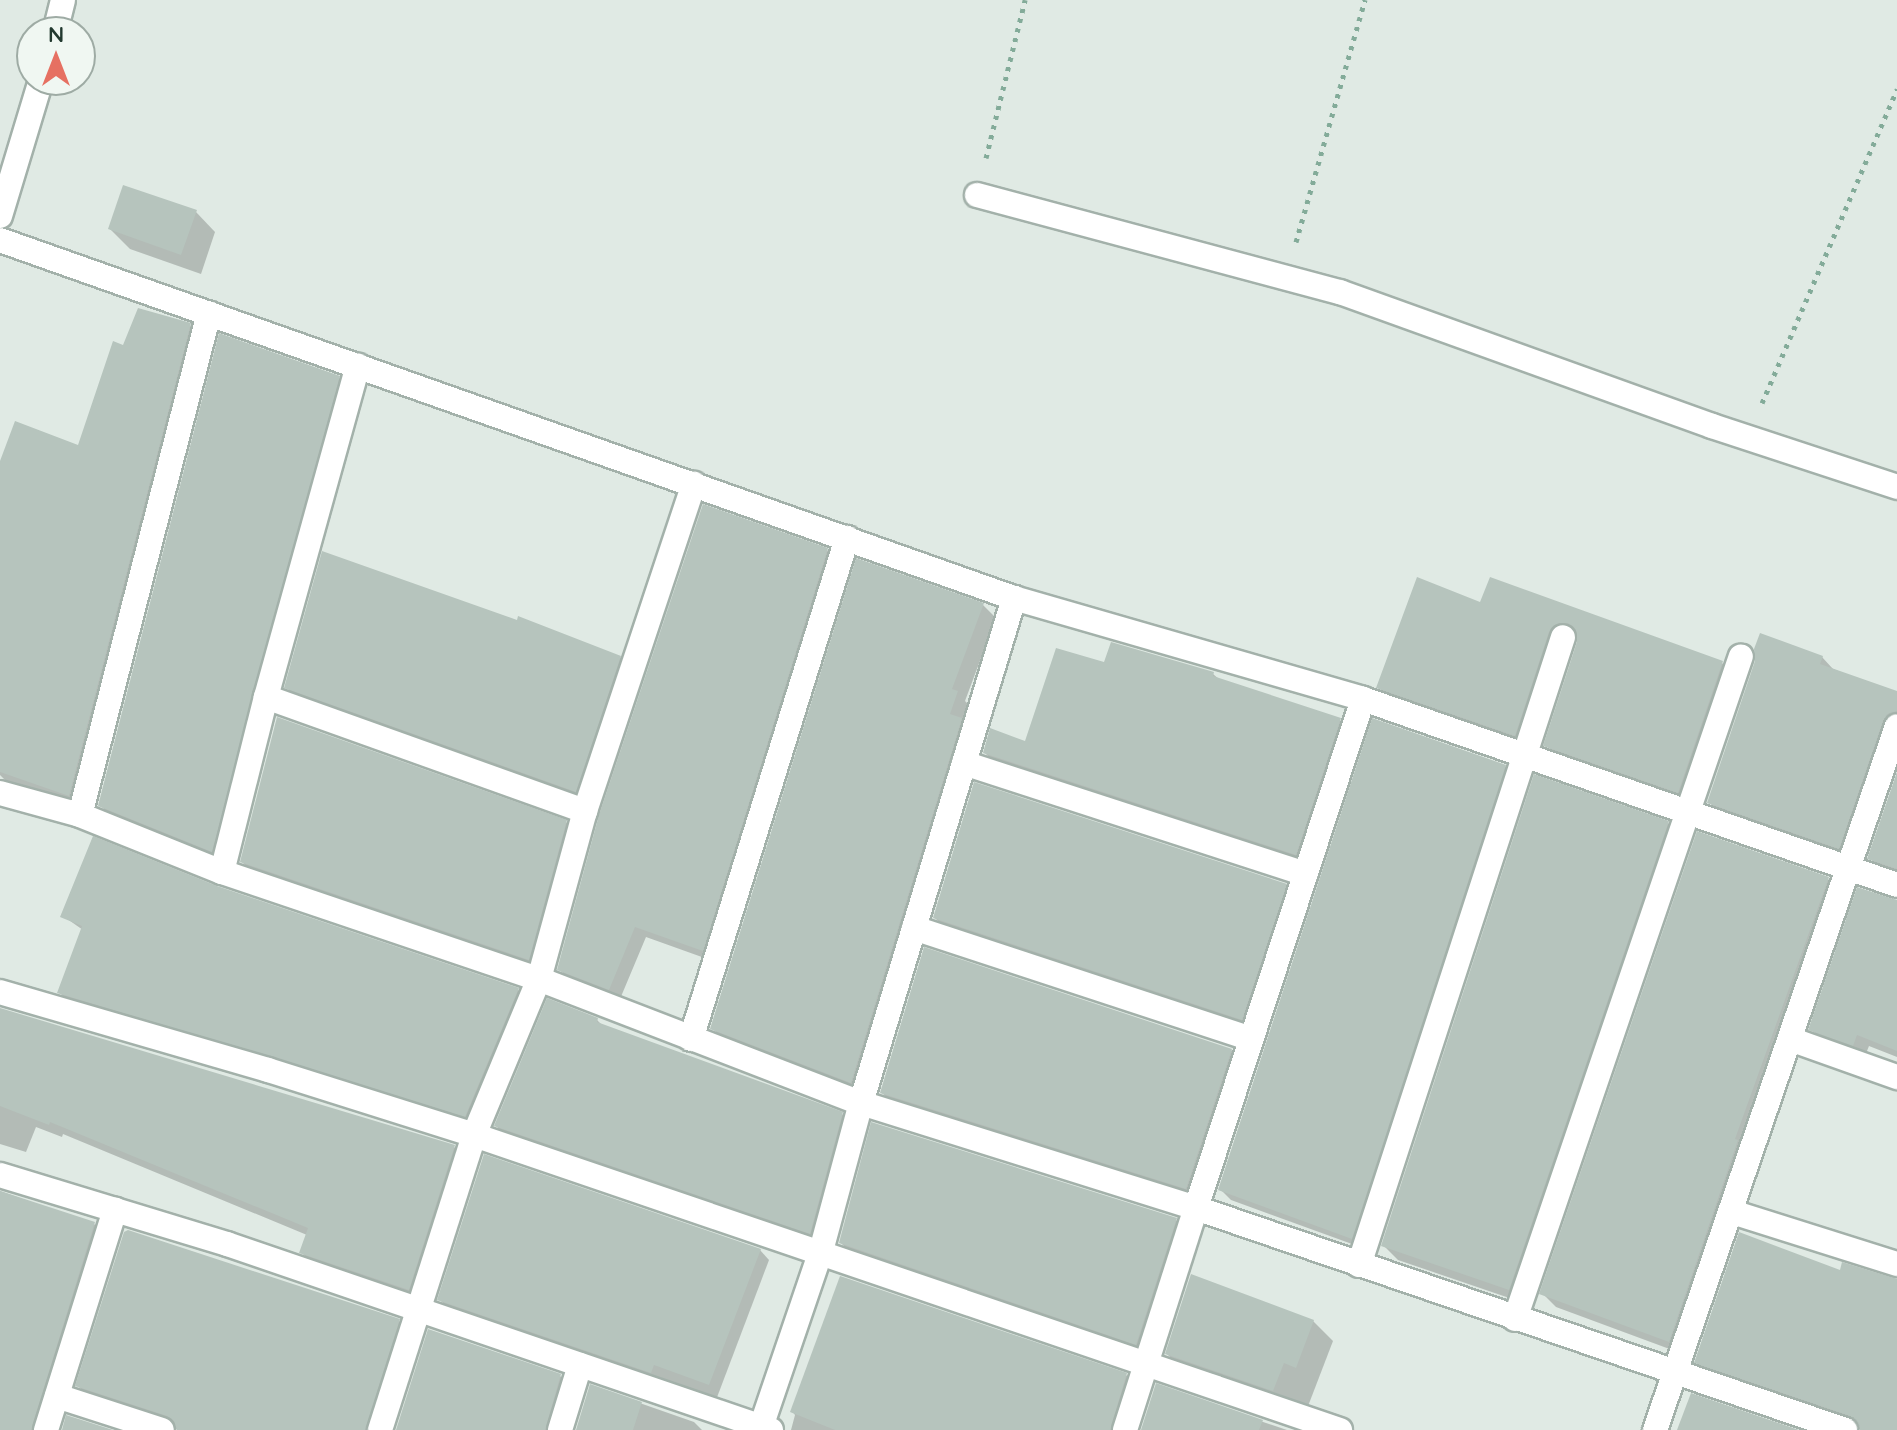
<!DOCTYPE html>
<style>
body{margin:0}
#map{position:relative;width:1897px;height:1430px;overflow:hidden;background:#e0eae4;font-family:Quicksand,sans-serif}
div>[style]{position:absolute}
.shadow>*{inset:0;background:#0003}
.building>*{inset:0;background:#b6c4bd}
.path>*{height:5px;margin-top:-2.5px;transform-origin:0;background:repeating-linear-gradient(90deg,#83ab99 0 4px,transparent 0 10px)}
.roads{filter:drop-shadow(2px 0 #a3b1aa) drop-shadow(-2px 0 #a3b1aa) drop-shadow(0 2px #a3b1aa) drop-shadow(0 -2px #a3b1aa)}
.street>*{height:24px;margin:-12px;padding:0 12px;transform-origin:12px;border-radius:12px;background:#fff}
.secondary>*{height:24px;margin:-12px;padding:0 12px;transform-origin:12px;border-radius:12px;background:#fff}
span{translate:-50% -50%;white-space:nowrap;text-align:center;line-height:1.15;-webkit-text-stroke:7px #f0f7f2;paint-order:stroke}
.north{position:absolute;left:16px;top:16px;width:80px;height:80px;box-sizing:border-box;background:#f0f7f2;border:2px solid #9eaba4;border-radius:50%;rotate:0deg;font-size:22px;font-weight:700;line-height:32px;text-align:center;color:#22392f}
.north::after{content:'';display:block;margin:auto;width:28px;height:36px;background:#e67062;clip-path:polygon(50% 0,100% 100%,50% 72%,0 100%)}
</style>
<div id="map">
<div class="shadow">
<i style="clip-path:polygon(196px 212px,215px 232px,201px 274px,130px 249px,110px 229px)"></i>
<i style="clip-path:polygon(190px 325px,205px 340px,84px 809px,8px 783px,0 775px,0 471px,80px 448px,125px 347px)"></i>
<i style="clip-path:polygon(339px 378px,351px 390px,223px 862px,112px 817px,100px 805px)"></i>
<i style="clip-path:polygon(827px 550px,838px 561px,713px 961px,646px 937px,620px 999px,570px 980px,559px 969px)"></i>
<i style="clip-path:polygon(1491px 580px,1722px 663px,1736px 677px,1693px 806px,1560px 760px,1546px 745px,1579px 636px,1574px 636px,1529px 749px,1392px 701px,1378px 687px,1481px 605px)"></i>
<i style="clip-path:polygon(983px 605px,996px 618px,965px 701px,970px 706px,864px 1095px,725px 1041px,712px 1028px)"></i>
<i style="clip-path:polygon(620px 657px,639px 676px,595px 809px,306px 706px,286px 687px)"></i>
<i style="clip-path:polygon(1822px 657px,1833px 669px,1897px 694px,1897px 730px,1851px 859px,1721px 814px,1709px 802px)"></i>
<i style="clip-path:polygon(1105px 665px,1213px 674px,1220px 680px,1340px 720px,1357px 737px,1313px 871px,1002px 770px,985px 753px,1026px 743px)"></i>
<i style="clip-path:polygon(1505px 766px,1516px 777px,1363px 1248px,1231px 1200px,1220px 1189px)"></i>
<i style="clip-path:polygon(1897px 773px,1897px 876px,1881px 870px,1870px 858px)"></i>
<i style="clip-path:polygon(566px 822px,582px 838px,545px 974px,258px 878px,242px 862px)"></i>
<i style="clip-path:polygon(1668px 823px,1682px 838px,1524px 1303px,1398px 1260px,1383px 1245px)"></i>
<i style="clip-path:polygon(1828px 879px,1842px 893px,1683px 1354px,1556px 1307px,1542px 1293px)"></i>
<i style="clip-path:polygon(1286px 886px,1296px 896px,1252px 1029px,945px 928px,935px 918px)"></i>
<i style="clip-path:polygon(216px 888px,518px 990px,527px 999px,475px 1125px,69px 1002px,59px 992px,83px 930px,63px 916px)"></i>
<i style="clip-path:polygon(1897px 901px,1897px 1057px,1869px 1046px,1865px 1056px,1823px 1041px,1811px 1029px)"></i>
<i style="clip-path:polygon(0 1010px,454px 1147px,468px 1160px,422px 1302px,315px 1266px,301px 1252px,307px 1235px,63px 1134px,62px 1137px,36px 1127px,26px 1152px,0 1144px)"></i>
<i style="clip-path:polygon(597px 1020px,604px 1027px,842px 1114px,857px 1129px,825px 1247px,511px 1140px,496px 1126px)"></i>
<i style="clip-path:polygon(1231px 1050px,1241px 1060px,1196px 1198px,892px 1102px,882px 1093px)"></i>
<i style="clip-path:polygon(0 1191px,94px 1224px,108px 1238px,47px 1430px,0 1430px)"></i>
<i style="clip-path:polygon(1176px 1220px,1191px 1234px,1151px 1358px,856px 1258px,841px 1243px)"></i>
<i style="clip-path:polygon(760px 1250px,769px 1260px,716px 1400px,449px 1309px,439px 1299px)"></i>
<i style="clip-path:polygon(1841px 1272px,1897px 1279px,1897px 1430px,1861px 1430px,1710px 1375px,1696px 1362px)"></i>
<i style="clip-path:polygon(399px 1321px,412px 1334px,382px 1430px,178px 1430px,91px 1399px,78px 1386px)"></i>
<i style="clip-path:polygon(1313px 1321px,1333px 1341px,1305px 1414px,1187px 1374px,1167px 1354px)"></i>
<i style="clip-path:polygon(1126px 1375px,1140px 1389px,1127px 1430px,791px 1430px,795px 1415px,792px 1411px)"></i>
<i style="clip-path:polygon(560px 1376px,574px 1389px,562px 1430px,398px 1430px)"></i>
<i style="clip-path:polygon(591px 1386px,694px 1422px,702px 1430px,578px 1430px)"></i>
<i style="clip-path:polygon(1157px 1386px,1287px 1430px,1143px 1430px)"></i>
</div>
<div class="building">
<i style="clip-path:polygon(123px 185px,197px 210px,181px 255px,108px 229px)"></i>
<i style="clip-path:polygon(138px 308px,191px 323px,69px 796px,0 772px,0 461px,15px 421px,78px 445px,113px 341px,123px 345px)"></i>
<i style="clip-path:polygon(219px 333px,340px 376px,212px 852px,98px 806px)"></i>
<i style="clip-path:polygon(703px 504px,828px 548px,703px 951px,635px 927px,609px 990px,557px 970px,599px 815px)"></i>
<i style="clip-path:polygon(322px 551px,517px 620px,518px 616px,621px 656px,576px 792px,284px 688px)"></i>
<i style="clip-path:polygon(856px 558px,984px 603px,952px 689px,958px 691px,950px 714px,962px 718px,851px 1083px,710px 1029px)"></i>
<i style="clip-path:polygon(1417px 577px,1480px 602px,1490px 577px,1723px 661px,1678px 793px,1543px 746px,1577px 642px,1577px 633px,1568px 623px,1559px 623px,1549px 632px,1515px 736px,1376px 688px)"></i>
<i style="clip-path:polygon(1760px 633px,1823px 656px,1820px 664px,1897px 691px,1897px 711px,1888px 714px,1883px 721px,1839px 849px,1707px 803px,1755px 661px,1754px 649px)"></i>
<i style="clip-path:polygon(1111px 642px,1214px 672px,1213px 676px,1341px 718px,1296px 855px,983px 753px,990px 728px,1025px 741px,1056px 648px,1104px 662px)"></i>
<i style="clip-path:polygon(277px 717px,567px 820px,529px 960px,240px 862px)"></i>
<i style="clip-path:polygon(1372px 718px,1506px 765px,1352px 1239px,1218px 1190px)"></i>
<i style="clip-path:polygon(1897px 772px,1897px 869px,1867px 859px)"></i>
<i style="clip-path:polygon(1534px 774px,1669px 821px,1509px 1290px,1381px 1246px)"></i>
<i style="clip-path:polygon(974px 782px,1287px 884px,1242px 1020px,933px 918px)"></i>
<i style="clip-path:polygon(1697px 831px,1829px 877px,1735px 1139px,1738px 1140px,1669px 1342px,1539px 1294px)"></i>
<i style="clip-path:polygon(93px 836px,217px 886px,519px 988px,465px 1117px,57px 993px,82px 926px,60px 917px)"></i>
<i style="clip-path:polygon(1857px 887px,1897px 900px,1897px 1051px,1857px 1035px,1853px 1046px,1808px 1030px)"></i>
<i style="clip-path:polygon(924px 947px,1232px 1049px,1186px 1189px,880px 1093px)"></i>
<i style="clip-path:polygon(547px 998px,598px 1018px,597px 1022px,843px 1112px,810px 1234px,494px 1126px)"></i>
<i style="clip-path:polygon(0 1008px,455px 1145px,409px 1290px,299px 1253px,308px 1228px,50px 1122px,49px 1125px,0 1106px)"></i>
<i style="clip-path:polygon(871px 1122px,1177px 1218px,1136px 1345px,839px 1243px)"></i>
<i style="clip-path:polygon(484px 1154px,761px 1249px,709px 1385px,654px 1365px,651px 1373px,437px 1300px)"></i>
<i style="clip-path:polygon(0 1191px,95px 1222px,31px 1430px,0 1430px)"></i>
<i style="clip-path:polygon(128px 1230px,400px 1319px,365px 1430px,177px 1430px,174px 1421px,167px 1416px,75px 1386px,124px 1232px)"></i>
<i style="clip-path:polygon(1739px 1232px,1840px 1270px,1842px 1262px,1897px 1279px,1897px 1430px,1860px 1430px,1857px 1421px,1850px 1416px,1694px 1363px)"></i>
<i style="clip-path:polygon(1191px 1274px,1314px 1320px,1296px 1368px,1284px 1363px,1273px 1391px,1165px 1354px)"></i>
<i style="clip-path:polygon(840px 1276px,1127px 1373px,1110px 1430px,835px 1430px,790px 1412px)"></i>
<i style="clip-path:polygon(428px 1329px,561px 1374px,545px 1430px,396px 1430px)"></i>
<i style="clip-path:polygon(1156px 1383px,1263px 1420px,1259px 1430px,1141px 1430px)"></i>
<i style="clip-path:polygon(590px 1384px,642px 1402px,633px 1430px,576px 1430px)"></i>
<i style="clip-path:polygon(1691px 1393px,1799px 1430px,1677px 1430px)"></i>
<i style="clip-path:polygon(66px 1415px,113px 1430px,62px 1430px)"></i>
</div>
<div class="path">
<i style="left:986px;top:158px;width:163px;rotate:-76.1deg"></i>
<i style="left:1296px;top:242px;width:252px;rotate:-74.1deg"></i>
<i style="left:1762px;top:403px;width:342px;rotate:-66.7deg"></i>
</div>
<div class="roads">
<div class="street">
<i style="left:977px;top:195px;width:376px;rotate:15deg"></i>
<i style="left:1340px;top:292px;width:395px;rotate:19.8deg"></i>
<i style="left:1712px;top:426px;width:195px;rotate:18.2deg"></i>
<i style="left:0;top:240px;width:1075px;rotate:19.45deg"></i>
<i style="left:1014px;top:598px;width:363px;rotate:16.1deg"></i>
<i style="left:1363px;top:699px;width:565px;rotate:19.2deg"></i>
<i style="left:266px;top:697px;width:339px;rotate:19.7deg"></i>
<i style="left:964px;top:763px;width:359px;rotate:18deg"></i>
<i style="left:0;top:793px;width:83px;rotate:15.4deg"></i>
<i style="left:80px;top:815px;width:153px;rotate:21.9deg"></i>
<i style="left:222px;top:872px;width:335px;rotate:18.7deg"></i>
<i style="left:539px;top:979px;width:345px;rotate:21.1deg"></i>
<i style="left:861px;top:1103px;width:351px;rotate:17.4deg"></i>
<i style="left:1196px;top:1208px;width:536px;rotate:-71.84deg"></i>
<i style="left:80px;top:815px;width:518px;rotate:-75.59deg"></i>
<i style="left:222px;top:872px;width:180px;rotate:-75.9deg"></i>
<i style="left:266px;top:697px;width:344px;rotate:-74.5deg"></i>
<i style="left:914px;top:928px;width:355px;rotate:18.2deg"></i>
<i style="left:0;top:992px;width:279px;rotate:16.2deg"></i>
<i style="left:268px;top:1070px;width:216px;rotate:17.5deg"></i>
<i style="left:474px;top:1135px;width:915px;rotate:18.81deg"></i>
<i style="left:691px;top:1039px;width:525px;rotate:-72.7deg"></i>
<i style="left:1790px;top:1039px;width:114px;rotate:19.6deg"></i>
<i style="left:0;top:1175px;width:237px;rotate:16.9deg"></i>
<i style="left:227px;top:1244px;width:575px;rotate:18.88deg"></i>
<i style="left:1732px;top:1212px;width:173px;rotate:17.5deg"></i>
<i style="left:1359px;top:1265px;width:660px;rotate:-72deg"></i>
<i style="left:1515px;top:1319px;width:700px;rotate:-71.18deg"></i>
<i style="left:57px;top:1396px;width:110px;rotate:17.9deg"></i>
<i style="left:46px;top:1430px;width:231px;rotate:-72.6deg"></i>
<i style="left:380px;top:1430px;width:310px;rotate:-72.3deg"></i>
<i style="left:474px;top:1135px;width:169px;rotate:-67.4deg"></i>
<i style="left:539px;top:979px;width:174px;rotate:-74.7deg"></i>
<i style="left:585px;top:811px;width:345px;rotate:-71.6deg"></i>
<i style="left:560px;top:1430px;width:68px;rotate:-72.9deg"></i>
<i style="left:760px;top:1430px;width:189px;rotate:-71.2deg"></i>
<i style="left:821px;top:1251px;width:153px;rotate:-74.9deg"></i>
<i style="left:861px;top:1103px;width:528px;rotate:-73.14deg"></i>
<i style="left:1125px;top:1430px;width:233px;rotate:-72.3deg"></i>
<i style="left:1196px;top:1208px;width:686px;rotate:18.88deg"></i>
<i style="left:1655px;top:1430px;width:744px;rotate:-71.03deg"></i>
</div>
<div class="secondary">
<i style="left:55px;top:32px;width:33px;rotate:-76deg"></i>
<i style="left:0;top:216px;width:142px;rotate:-73.2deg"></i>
</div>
</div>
<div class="north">N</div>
</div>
